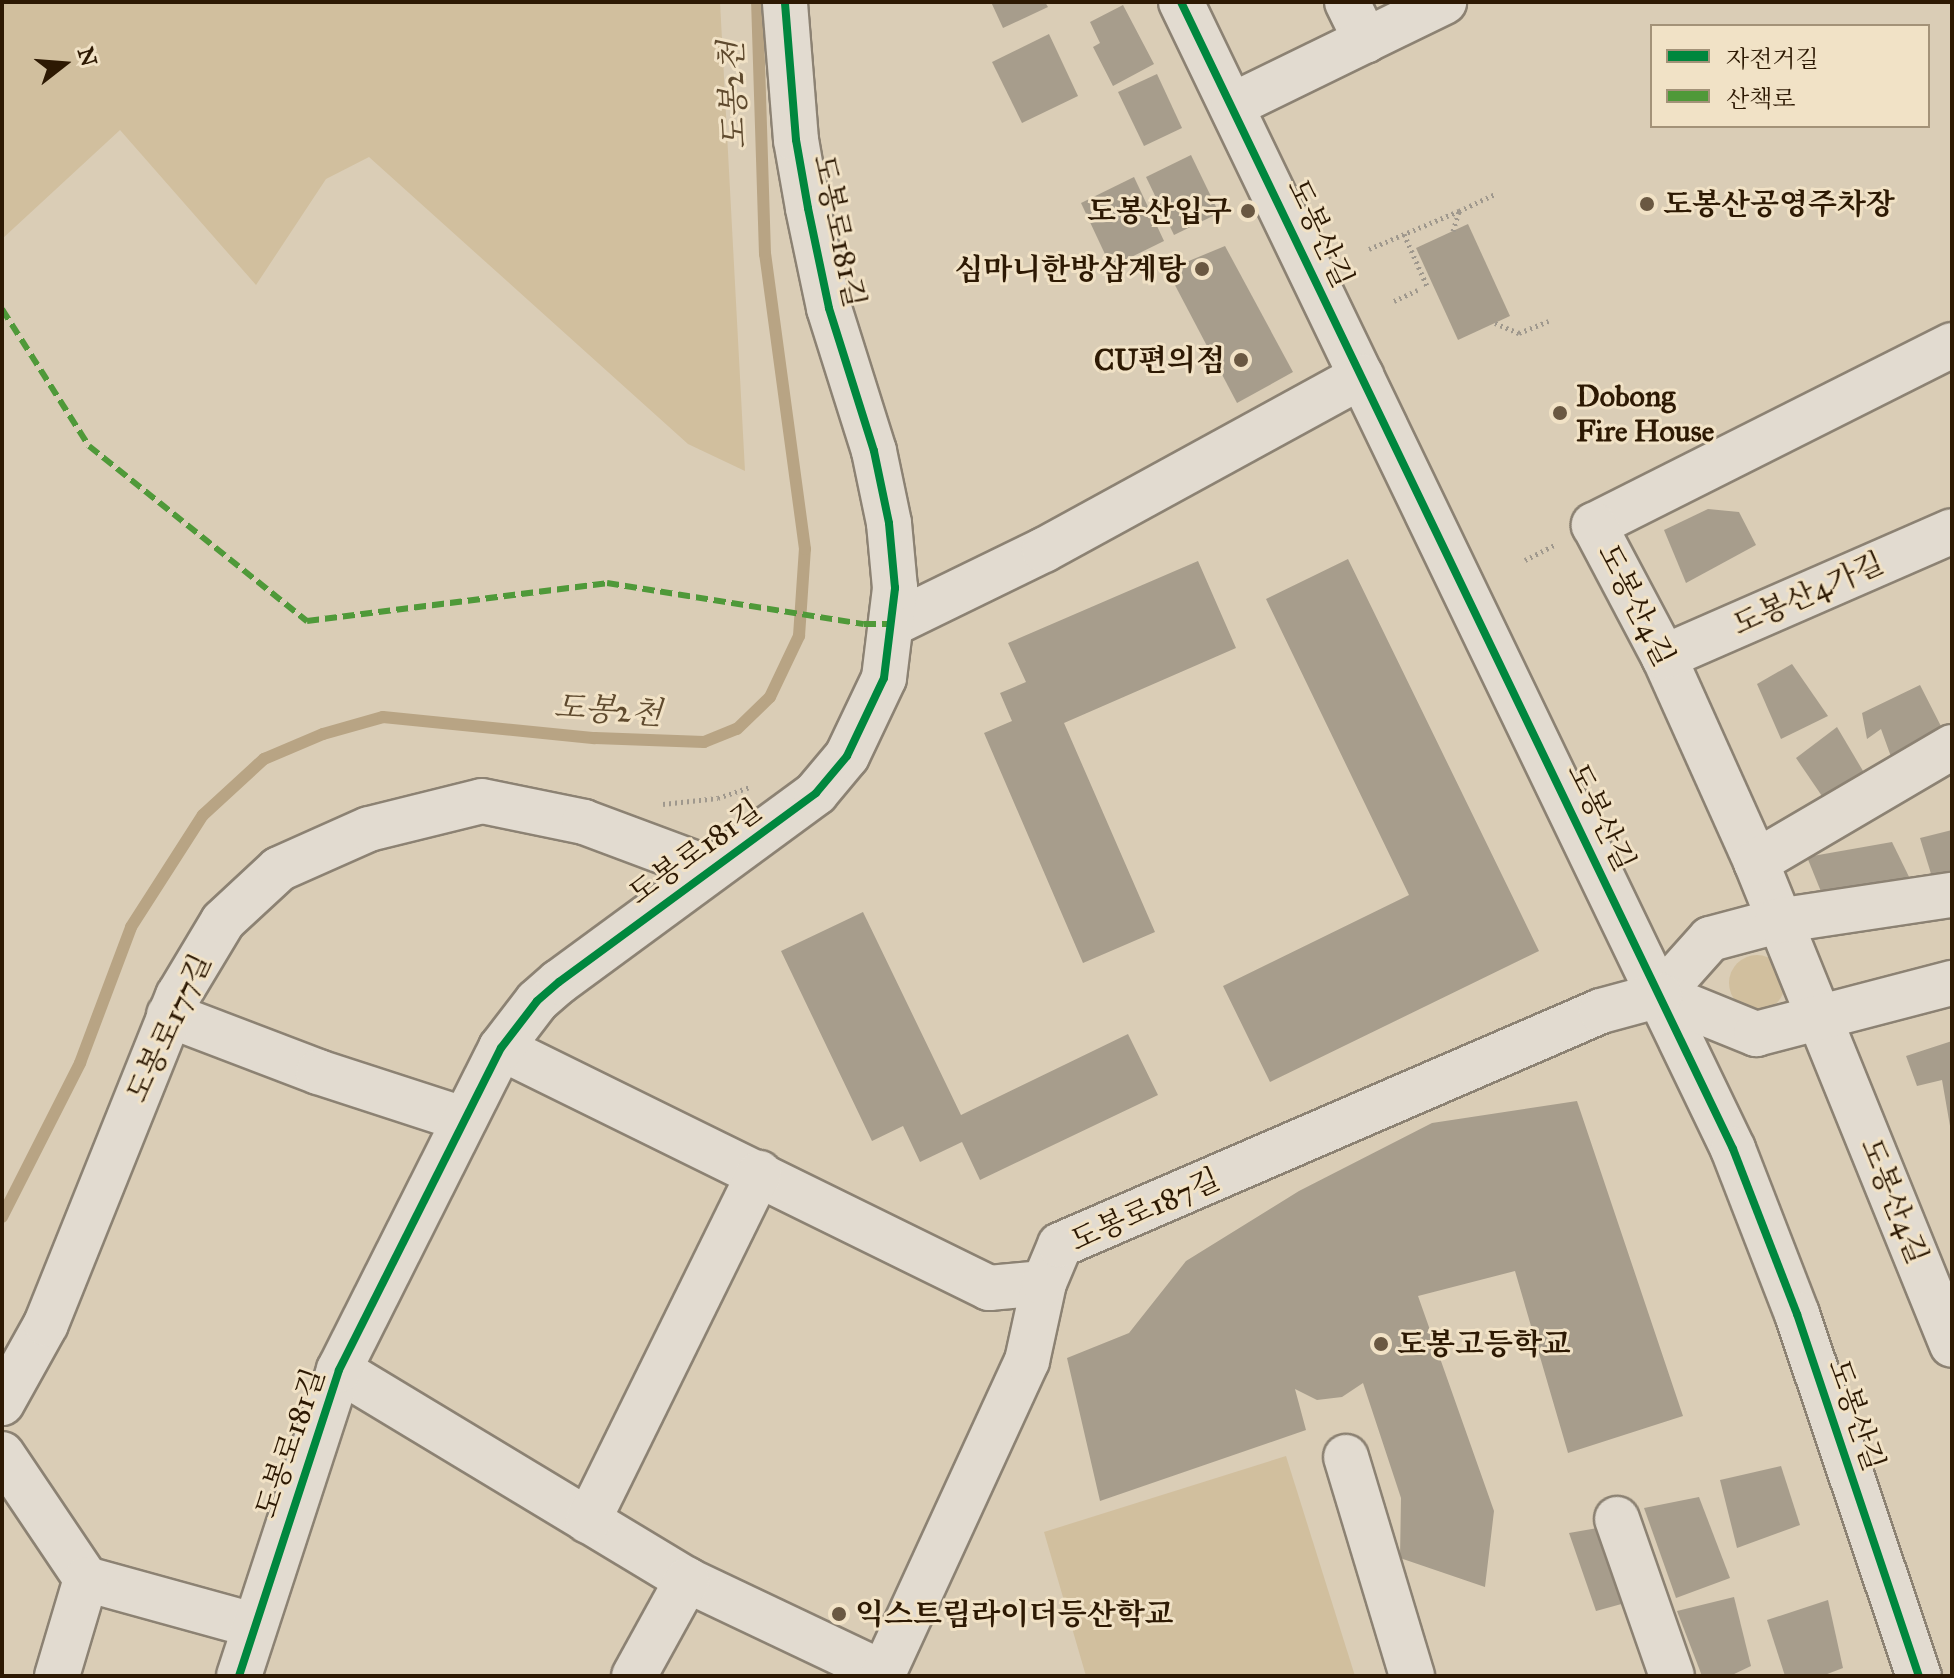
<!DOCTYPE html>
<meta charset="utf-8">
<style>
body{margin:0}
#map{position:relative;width:1954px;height:1678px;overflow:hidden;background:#dacdb6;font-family:"IM FELL Great Primer","Noto Serif KR",serif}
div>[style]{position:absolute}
.green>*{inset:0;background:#d1bf9e}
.round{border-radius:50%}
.stream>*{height:12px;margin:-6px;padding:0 6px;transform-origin:6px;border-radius:6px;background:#b8a484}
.building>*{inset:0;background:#a79d8c}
.path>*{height:5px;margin-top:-2.5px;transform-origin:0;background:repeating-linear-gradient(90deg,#9f988d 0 2px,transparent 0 6px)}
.roads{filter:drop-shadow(2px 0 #8c8273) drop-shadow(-2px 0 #8c8273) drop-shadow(0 2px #8c8273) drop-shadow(0 -2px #8c8273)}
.minor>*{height:44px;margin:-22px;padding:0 22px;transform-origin:22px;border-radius:22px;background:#e2dbd0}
.quiet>*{height:6px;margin-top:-3px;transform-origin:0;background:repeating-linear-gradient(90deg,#4f9939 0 12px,transparent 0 18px)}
.cycleway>*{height:8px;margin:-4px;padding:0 4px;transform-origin:4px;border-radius:4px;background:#00873e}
.dots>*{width:22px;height:22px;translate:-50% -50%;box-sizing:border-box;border:4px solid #f1e2c6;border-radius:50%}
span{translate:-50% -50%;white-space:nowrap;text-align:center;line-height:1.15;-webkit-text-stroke:6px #f1e2c6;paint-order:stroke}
.poi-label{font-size:30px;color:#2d1903;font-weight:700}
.left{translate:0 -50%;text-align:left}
.right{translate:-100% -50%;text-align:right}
.street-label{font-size:30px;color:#2d1903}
.water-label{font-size:32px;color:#5f4a2e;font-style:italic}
.frame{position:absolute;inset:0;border:4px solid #2d1903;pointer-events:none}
.legend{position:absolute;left:1650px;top:24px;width:280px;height:104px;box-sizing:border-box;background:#f1e2c6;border:2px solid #a39278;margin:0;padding:10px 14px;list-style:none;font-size:24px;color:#2d1903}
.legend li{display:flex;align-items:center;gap:16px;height:40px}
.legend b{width:40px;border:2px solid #a39278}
.north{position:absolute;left:24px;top:24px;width:80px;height:80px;-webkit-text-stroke:6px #f1e2c6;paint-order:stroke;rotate:73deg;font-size:22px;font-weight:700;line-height:32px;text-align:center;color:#2d1903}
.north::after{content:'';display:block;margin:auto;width:28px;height:36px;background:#2d1903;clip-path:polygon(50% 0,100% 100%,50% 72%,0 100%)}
</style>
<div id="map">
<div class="green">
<i style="clip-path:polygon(2px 2px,720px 2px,745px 471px,688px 444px,369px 157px,326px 179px,256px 285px,120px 130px,2px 239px)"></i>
<i class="round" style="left:1729px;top:955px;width:56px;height:56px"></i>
<i style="clip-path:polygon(1286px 1456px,1355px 1676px,1086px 1676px,1044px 1532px)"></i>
</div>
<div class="stream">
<i style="left:2px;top:1217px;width:173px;rotate:-63.1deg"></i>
<i style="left:80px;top:1063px;width:145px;rotate:-69.4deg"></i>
<i style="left:131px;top:927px;width:133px;rotate:-57.3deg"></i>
<i style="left:203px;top:815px;width:83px;rotate:-42.6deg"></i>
<i style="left:264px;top:759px;width:64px;rotate:-23deg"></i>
<i style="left:323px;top:734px;width:62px;rotate:-15.8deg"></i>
<i style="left:383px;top:717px;width:213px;rotate:5.7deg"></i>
<i style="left:595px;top:738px;width:109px;rotate:2.1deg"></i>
<i style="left:704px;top:742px;width:35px;rotate:-22deg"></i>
<i style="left:737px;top:729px;width:46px;rotate:-44.1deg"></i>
<i style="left:770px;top:697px;width:68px;rotate:-64.6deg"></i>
<i style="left:799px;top:636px;width:87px;rotate:-86.1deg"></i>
<i style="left:805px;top:549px;width:298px;rotate:-97.7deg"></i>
<i style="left:765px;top:254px;width:252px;rotate:-91.8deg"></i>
</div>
<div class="building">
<i style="clip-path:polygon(991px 2px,1045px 2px,1048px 7px,1003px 28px)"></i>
<i style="clip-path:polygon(1123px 5px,1154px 64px,1113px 86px,1093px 47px,1100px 43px,1090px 22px)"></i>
<i style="clip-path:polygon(1049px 34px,1078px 96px,1022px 123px,992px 62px)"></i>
<i style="clip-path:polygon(1157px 74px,1182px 128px,1144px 146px,1118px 92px)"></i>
<i style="clip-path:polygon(1191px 155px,1219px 213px,1174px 235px,1146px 177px)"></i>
<i style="clip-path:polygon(1134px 177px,1164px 241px,1111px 267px,1081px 203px)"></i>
<i style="clip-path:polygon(1468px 224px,1510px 316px,1458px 340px,1416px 248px)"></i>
<i style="clip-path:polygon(1225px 246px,1293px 372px,1237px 403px,1167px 270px)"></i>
<i style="clip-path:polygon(1708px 509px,1739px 512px,1756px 545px,1686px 583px,1664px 530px)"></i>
<i style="clip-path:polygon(1348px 559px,1539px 951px,1270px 1082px,1223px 986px,1409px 895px,1266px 599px)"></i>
<i style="clip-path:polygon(1198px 561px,1236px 648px,1064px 723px,1155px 932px,1083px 963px,984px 733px,1012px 721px,1000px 693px,1026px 682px,1008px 643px)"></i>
<i style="clip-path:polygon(1792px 664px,1828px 716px,1781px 739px,1757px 684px)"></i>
<i style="clip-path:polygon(1920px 685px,1946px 736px,1894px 765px,1881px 729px,1867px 739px,1862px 713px)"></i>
<i style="clip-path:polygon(1837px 727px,1866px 776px,1824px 799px,1796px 758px)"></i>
<i style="clip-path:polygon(1952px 830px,1952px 874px,1932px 877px,1920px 838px)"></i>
<i style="clip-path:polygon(1892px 842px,1914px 887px,1826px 904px,1807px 857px)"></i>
<i style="clip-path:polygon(863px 912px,961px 1115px,1128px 1034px,1158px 1095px,980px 1180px,962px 1142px,920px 1162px,903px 1126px,872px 1141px,781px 951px)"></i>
<i style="clip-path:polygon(1952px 1041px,1952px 1126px,1950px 1126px,1942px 1080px,1917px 1086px,1906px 1056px)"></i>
<i style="clip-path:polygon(1577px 1101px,1683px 1416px,1568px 1453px,1515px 1271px,1418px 1296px,1494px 1511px,1485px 1587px,1400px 1558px,1401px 1498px,1363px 1383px,1342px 1397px,1317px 1400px,1295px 1389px,1306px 1430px,1100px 1501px,1067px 1358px,1129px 1333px,1186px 1261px,1299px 1191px,1432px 1123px)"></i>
<i style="clip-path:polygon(1781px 1466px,1800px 1525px,1737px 1548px,1720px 1480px)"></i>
<i style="clip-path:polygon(1699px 1497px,1730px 1578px,1676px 1598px,1644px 1508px)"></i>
<i style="clip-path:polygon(1609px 1526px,1636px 1600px,1596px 1611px,1569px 1533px)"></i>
<i style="clip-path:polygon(1734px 1597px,1751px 1666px,1730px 1676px,1702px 1676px,1677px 1611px)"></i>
<i style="clip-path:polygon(1828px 1600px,1843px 1668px,1822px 1676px,1785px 1676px,1767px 1620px)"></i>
</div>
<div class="path">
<i style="left:1453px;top:231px;width:21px;rotate:-73deg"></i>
<i style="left:1459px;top:211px;width:40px;rotate:-25deg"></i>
<i style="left:1404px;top:234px;width:57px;rotate:66.1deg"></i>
<i style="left:1369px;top:249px;width:98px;rotate:-22.9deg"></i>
<i style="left:1394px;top:301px;width:26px;rotate:-25deg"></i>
<i style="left:1495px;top:323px;width:26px;rotate:23deg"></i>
<i style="left:1519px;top:333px;width:32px;rotate:-22deg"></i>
<i style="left:1525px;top:560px;width:35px;rotate:-27deg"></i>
<i style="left:663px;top:804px;width:55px;rotate:-6.2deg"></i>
<i style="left:718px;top:798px;width:34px;rotate:-19deg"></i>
</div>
<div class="roads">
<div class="minor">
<i style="left:1181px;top:2px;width:1273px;rotate:64.3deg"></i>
<i style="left:1733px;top:1149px;width:177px;rotate:68.8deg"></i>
<i style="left:1797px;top:1314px;width:382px;rotate:71.4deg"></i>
<i style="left:1347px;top:2px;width:43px;rotate:64deg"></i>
<i style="left:1233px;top:105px;width:235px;rotate:-26deg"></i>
<i style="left:1952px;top:345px;width:401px;rotate:153.3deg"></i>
<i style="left:1594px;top:525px;width:149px;rotate:62.1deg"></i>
<i style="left:1664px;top:657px;width:225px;rotate:65.8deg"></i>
<i style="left:1756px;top:862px;width:521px;rotate:67.91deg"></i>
<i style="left:892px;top:624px;width:169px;rotate:-26deg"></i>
<i style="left:1044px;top:550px;width:362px;rotate:-28.7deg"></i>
<i style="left:1664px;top:657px;width:314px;rotate:-23.6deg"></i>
<i style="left:1756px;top:862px;width:227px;rotate:-30.4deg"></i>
<i style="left:1660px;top:995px;width:75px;rotate:-48.2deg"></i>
<i style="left:1710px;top:939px;width:69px;rotate:-15deg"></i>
<i style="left:1777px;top:921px;width:177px;rotate:-8.5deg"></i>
<i style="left:1660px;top:995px;width:104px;rotate:22.1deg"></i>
<i style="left:1756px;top:1034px;width:203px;rotate:-14.6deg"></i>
<i style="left:169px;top:1015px;width:160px;rotate:20.9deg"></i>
<i style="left:318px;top:1072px;width:152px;rotate:18deg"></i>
<i style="left:501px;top:1048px;width:544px;rotate:26.19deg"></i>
<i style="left:989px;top:1288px;width:55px;rotate:-5.2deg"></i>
<i style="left:339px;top:1370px;width:406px;rotate:31.1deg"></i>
<i style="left:687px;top:1580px;width:215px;rotate:25.4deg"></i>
<i style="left:2px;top:1403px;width:90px;rotate:-60.9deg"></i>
<i style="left:46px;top:1324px;width:354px;rotate:-68.1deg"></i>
<i style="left:178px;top:996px;width:87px;rotate:-59deg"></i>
<i style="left:223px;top:921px;width:76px;rotate:-42.9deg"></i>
<i style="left:279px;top:869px;width:98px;rotate:-24deg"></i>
<i style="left:369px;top:829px;width:116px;rotate:-13.9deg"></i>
<i style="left:482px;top:801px;width:104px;rotate:11.6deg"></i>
<i style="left:584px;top:822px;width:134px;rotate:20.5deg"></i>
<i style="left:2px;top:1454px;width:151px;rotate:56.1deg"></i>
<i style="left:86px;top:1579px;width:173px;rotate:15.4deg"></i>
<i style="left:1346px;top:1457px;width:229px;rotate:73.2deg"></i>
<i style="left:1617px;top:1519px;width:166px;rotate:70.7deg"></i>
<i style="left:588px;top:1521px;width:388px;rotate:-63.8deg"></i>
<i style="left:57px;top:1676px;width:101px;rotate:-73.4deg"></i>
<i style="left:239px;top:1676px;width:322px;rotate:-71.9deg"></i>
<i style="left:339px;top:1370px;width:360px;rotate:-63.3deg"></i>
<i style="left:501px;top:1048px;width:59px;rotate:-52.5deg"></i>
<i style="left:537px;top:1001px;width:29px;rotate:-41deg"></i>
<i style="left:559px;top:982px;width:319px;rotate:-36.3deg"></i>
<i style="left:816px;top:793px;width:48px;rotate:-50deg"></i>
<i style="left:847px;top:756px;width:86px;rotate:-64.6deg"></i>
<i style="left:884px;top:678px;width:91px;rotate:-83deg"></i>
<i style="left:895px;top:588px;width:65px;rotate:-95.3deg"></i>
<i style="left:889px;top:523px;width:74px;rotate:-101.8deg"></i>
<i style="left:874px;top:451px;width:150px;rotate:-107.5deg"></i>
<i style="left:829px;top:308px;width:102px;rotate:-101.9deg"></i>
<i style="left:808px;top:208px;width:69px;rotate:-100deg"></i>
<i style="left:796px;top:140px;width:138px;rotate:-94.6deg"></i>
<i style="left:634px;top:1676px;width:110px;rotate:-61.1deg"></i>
<i style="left:882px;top:1676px;width:347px;rotate:-65.3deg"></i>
<i style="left:1027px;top:1361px;width:80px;rotate:-77.7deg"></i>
<i style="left:1044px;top:1283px;width:41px;rotate:-67.2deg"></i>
<i style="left:1060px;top:1245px;width:589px;rotate:-23.39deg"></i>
<i style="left:1601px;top:1011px;width:61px;rotate:-15.2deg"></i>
</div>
</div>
<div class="quiet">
<i style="left:2px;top:309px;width:162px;rotate:57.6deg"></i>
<i style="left:89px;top:446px;width:280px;rotate:38.8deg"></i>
<i style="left:307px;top:621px;width:302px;rotate:-7.2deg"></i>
<i style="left:607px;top:583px;width:260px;rotate:9.1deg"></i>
<i style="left:864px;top:624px;width:28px"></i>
</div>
<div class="cycleway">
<i style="left:1181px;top:2px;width:1273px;rotate:64.3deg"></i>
<i style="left:1733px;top:1149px;width:177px;rotate:68.8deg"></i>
<i style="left:1797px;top:1314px;width:382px;rotate:71.4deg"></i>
<i style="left:239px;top:1676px;width:322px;rotate:-71.9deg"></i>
<i style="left:339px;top:1370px;width:360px;rotate:-63.3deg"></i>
<i style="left:501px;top:1048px;width:59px;rotate:-52.5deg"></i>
<i style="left:537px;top:1001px;width:29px;rotate:-41deg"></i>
<i style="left:559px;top:982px;width:319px;rotate:-36.3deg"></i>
<i style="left:816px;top:793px;width:48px;rotate:-50deg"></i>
<i style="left:847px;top:756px;width:86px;rotate:-64.6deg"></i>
<i style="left:884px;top:678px;width:91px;rotate:-83deg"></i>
<i style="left:895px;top:588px;width:65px;rotate:-95.3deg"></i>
<i style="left:889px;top:523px;width:74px;rotate:-101.8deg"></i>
<i style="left:874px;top:451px;width:150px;rotate:-107.5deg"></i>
<i style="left:829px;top:308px;width:102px;rotate:-101.9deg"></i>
<i style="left:808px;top:208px;width:69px;rotate:-100deg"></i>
<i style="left:796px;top:140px;width:138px;rotate:-94.6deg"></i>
</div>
<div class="dots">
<i style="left:1647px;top:204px;background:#6a5842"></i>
<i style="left:1248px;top:211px;background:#6a5842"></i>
<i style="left:1202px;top:269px;background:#6a5842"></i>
<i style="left:1241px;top:360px;background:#6a5842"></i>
<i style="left:1560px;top:413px;background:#6a5842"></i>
<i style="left:1381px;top:1344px;background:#6a5842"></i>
<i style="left:839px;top:1614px;background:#6a5842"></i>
</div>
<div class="poi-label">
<span class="left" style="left:1663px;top:204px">도봉산공영주차장</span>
<span class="right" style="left:1232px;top:211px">도봉산입구</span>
<span class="right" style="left:1186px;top:269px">심마니한방삼계탕</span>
<span class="right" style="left:1225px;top:360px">CU편의점</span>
<span class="left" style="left:1576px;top:413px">Dobong<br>Fire House</span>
<span class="left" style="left:1397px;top:1344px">도봉고등학교</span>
<span class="left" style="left:855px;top:1614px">익스트림라이더등산학교</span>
</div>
<div class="street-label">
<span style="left:839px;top:231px;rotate:78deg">도봉로181길</span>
<span style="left:1320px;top:233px;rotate:65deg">도봉산길</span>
<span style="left:1808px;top:594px;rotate:-24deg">도봉산4가길</span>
<span style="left:1636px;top:605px;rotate:63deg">도봉산4길</span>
<span style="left:1601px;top:817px;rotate:64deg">도봉산길</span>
<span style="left:695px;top:852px;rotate:-36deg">도봉로181길</span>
<span style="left:169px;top:1028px;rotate:-65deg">도봉로177길</span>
<span style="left:1894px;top:1201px;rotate:68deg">도봉산4길</span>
<span style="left:1145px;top:1210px;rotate:-24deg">도봉로187길</span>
<span style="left:1856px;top:1415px;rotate:71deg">도봉산길</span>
<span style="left:290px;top:1443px;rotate:-71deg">도봉로181길</span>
</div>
<div class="water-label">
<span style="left:734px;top:95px;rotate:-92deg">도봉2천</span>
<span style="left:608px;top:711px;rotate:4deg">도봉2천</span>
</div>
<div class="frame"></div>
<ul class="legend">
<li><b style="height:10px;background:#00873e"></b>자전거길</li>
<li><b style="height:10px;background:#4f9939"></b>산책로</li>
</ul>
<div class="north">N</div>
</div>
